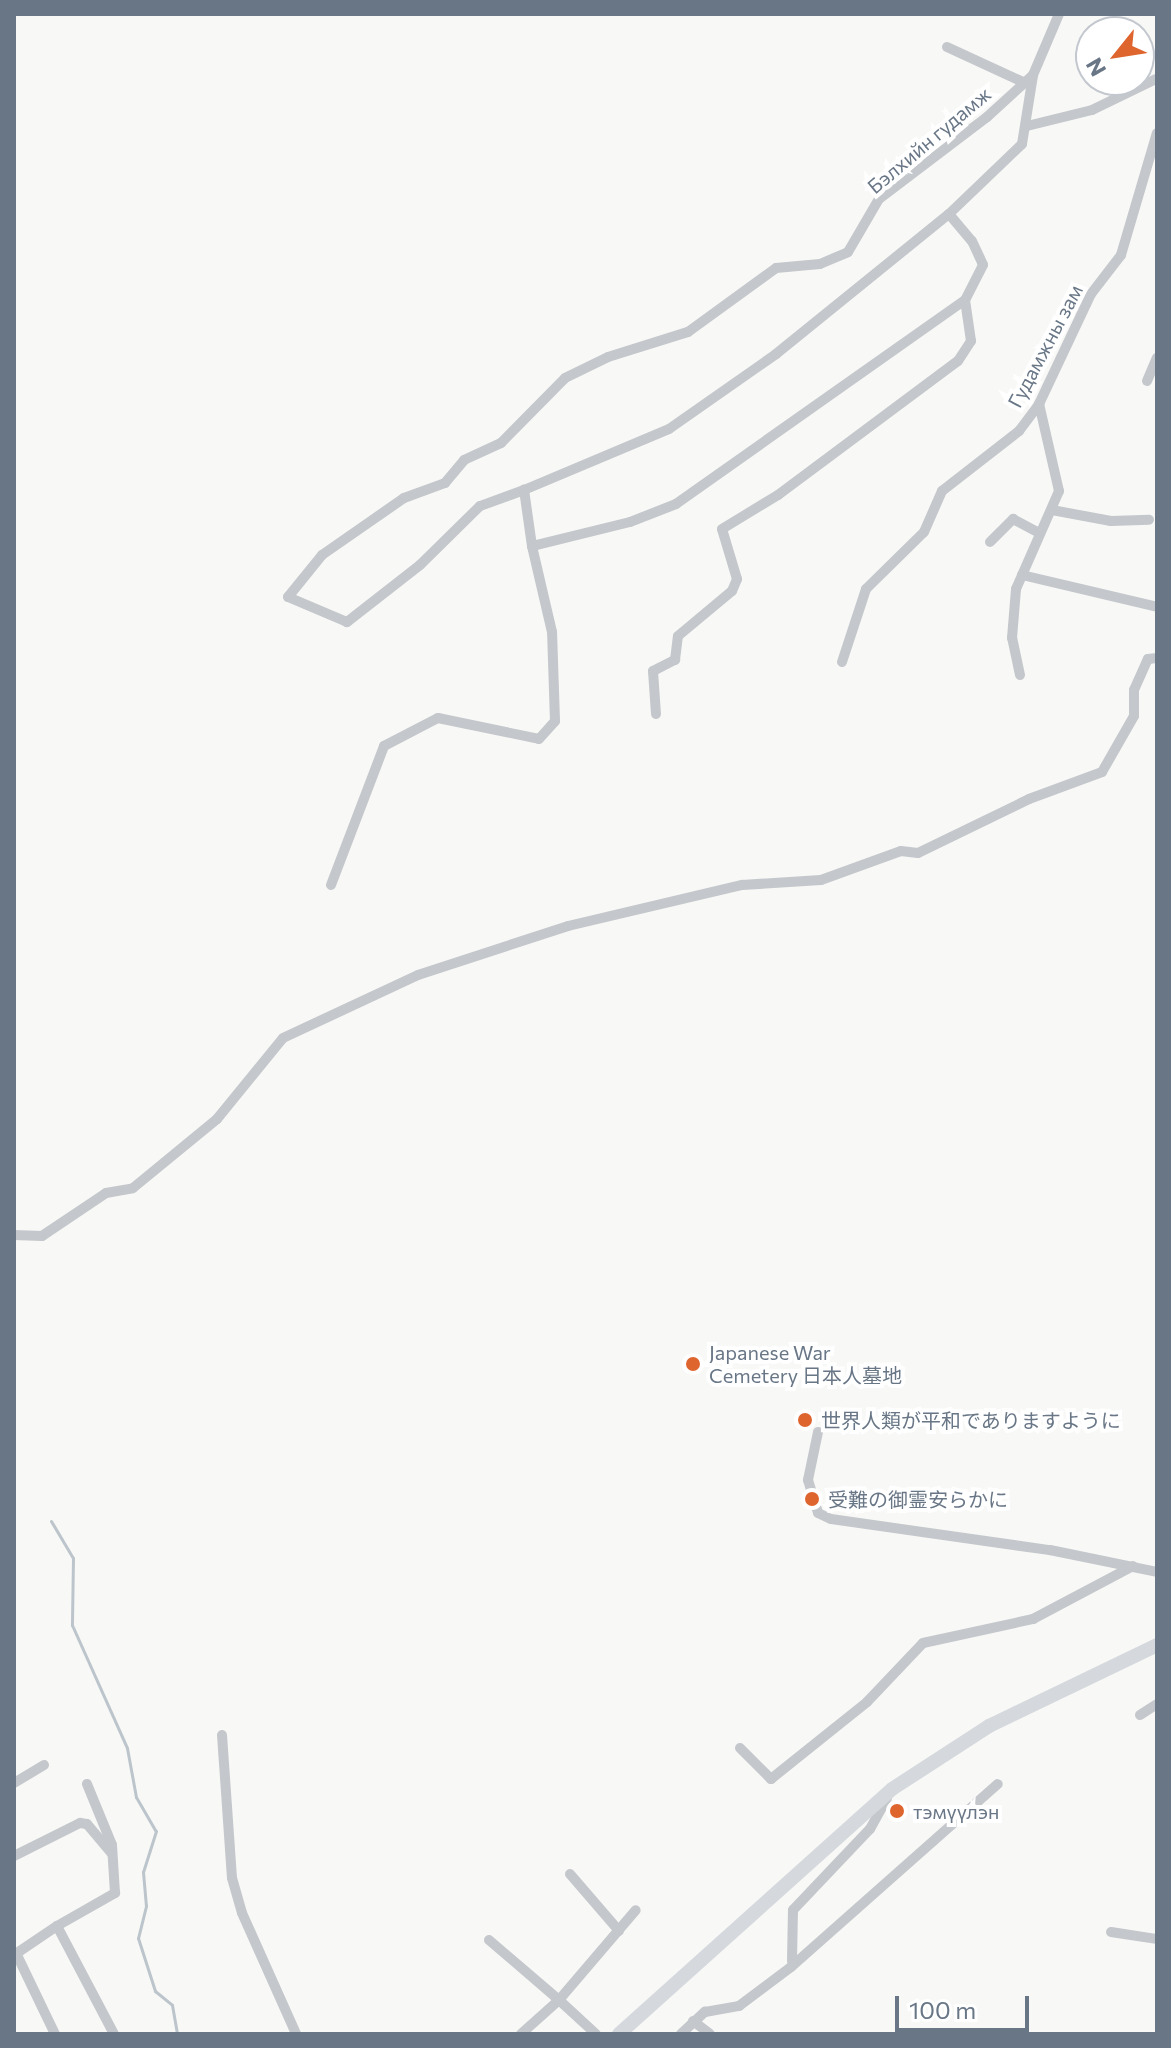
<!DOCTYPE html>
<meta charset="utf-8">
<style>
body{margin:0}
#map{position:relative;width:1171px;height:2048px;overflow:hidden;background:#f8f8f6;font-family:Commissioner,"Noto Sans SC","Noto Sans JP",sans-serif}
div>[style]{position:absolute}
.stream>*{height:3px;margin:-1.5px;padding:0 1.5px;transform-origin:1.5px;border-radius:1.5px;background:#bcc5cb}
.minor>*{height:10px;margin:-5px;padding:0 5px;transform-origin:5px;border-radius:5px;background:#c4c7cb}
.secondary>*{height:14px;margin:-7px;padding:0 7px;transform-origin:7px;border-radius:7px;background:#d5d9dd}
.dots>*{width:22px;height:22px;translate:-50% -50%;box-sizing:border-box;border:4px solid #fff;border-radius:50%}
span{translate:-50% -50%;white-space:nowrap;text-align:center;line-height:1.15;-webkit-text-stroke:8px #fff;paint-order:stroke}
.street-label{font-size:20px;color:#687686}
.poi-label{font-size:20px;color:#687686}
.left{translate:0 -50%;text-align:left}
.frame{position:absolute;inset:0;border:16px solid #687686;pointer-events:none}
.north{position:absolute;left:1075px;top:16px;width:80px;height:80px;box-sizing:border-box;background:#fff;border:2px solid #c3c8cf;border-radius:50%;rotate:240deg;font-size:22px;font-weight:700;line-height:32px;text-align:center;color:#687686}
.north::after{content:'';display:block;margin:auto;width:28px;height:36px;background:#df652f;clip-path:polygon(50% 0,100% 100%,50% 72%,0 100%)}
.scale{position:absolute;left:895px;top:1996px;width:134px;height:36px;box-sizing:border-box;border:4px solid #687686;border-top:0;padding-left:10px;font-size:24px;line-height:28px;white-space:nowrap;color:#687686;-webkit-text-stroke:6px #fff;paint-order:stroke}
</style>
<div id="map">
<div class="stream">
<i style="left:51px;top:1521px;width:43px;rotate:59.3deg"></i>
<i style="left:73px;top:1558px;width:67px;rotate:90.9deg"></i>
<i style="left:72px;top:1625px;width:135px;rotate:65.9deg"></i>
<i style="left:127px;top:1748px;width:50px;rotate:79.6deg"></i>
<i style="left:136px;top:1797px;width:39px;rotate:60deg"></i>
<i style="left:156px;top:1831px;width:43px;rotate:107.6deg"></i>
<i style="left:143px;top:1872px;width:34px;rotate:85deg"></i>
<i style="left:146px;top:1906px;width:33px;rotate:104deg"></i>
<i style="left:138px;top:1938px;width:56px;rotate:72.2deg"></i>
<i style="left:155px;top:1991px;width:22px;rotate:39deg"></i>
<i style="left:172px;top:2005px;width:29px;rotate:80deg"></i>
</div>
<div class="minor">
<i style="left:947px;top:47px;width:84px;rotate:24.7deg"></i>
<i style="left:1027px;top:126px;width:67px;rotate:-13.8deg"></i>
<i style="left:1092px;top:110px;width:71px;rotate:-25.8deg"></i>
<i style="left:949px;top:214px;width:35px;rotate:50deg"></i>
<i style="left:972px;top:241px;width:26px;rotate:65deg"></i>
<i style="left:983px;top:265px;width:39px;rotate:117deg"></i>
<i style="left:965px;top:300px;width:354px;rotate:144.8deg"></i>
<i style="left:676px;top:504px;width:49px;rotate:158.6deg"></i>
<i style="left:630px;top:522px;width:101px;rotate:166.2deg"></i>
<i style="left:532px;top:546px;width:57px;rotate:-98.1deg"></i>
<i style="left:524px;top:490px;width:157px;rotate:-22.8deg"></i>
<i style="left:669px;top:429px;width:131px;rotate:-35deg"></i>
<i style="left:776px;top:354px;width:223px;rotate:-39deg"></i>
<i style="left:949px;top:214px;width:101px;rotate:-43.8deg"></i>
<i style="left:1022px;top:144px;width:70px;rotate:-80.9deg"></i>
<i style="left:1147px;top:381px;width:25px;rotate:-67deg"></i>
<i style="left:524px;top:490px;width:47px;rotate:160deg"></i>
<i style="left:480px;top:506px;width:84px;rotate:135.5deg"></i>
<i style="left:420px;top:565px;width:93px;rotate:142deg"></i>
<i style="left:347px;top:622px;width:64px;rotate:-157deg"></i>
<i style="left:288px;top:597px;width:54px;rotate:-51deg"></i>
<i style="left:322px;top:555px;width:100px;rotate:-34.8deg"></i>
<i style="left:404px;top:498px;width:44px;rotate:-20.1deg"></i>
<i style="left:445px;top:483px;width:30px;rotate:-50deg"></i>
<i style="left:464px;top:460px;width:41px;rotate:-24.7deg"></i>
<i style="left:501px;top:443px;width:91px;rotate:-45.4deg"></i>
<i style="left:565px;top:378px;width:48px;rotate:-26deg"></i>
<i style="left:608px;top:357px;width:84px;rotate:-17.4deg"></i>
<i style="left:688px;top:332px;width:109px;rotate:-36deg"></i>
<i style="left:776px;top:268px;width:44px;rotate:-5.2deg"></i>
<i style="left:820px;top:264px;width:30px;rotate:-23deg"></i>
<i style="left:848px;top:252px;width:61px;rotate:-59.7deg"></i>
<i style="left:879px;top:199px;width:136px;rotate:-37.2deg"></i>
<i style="left:987px;top:117px;width:62px;rotate:-42.4deg"></i>
<i style="left:1033px;top:75px;width:66px;rotate:-66.9deg"></i>
<i style="left:1052px;top:510px;width:60px;rotate:10.6deg"></i>
<i style="left:1111px;top:521px;width:38px;rotate:-2deg"></i>
<i style="left:990px;top:542px;width:33px;rotate:-45deg"></i>
<i style="left:1013px;top:519px;width:30px;rotate:28deg"></i>
<i style="left:1022px;top:575px;width:139px;rotate:13.3deg"></i>
<i style="left:842px;top:662px;width:77px;rotate:-71.8deg"></i>
<i style="left:866px;top:589px;width:81px;rotate:-44.5deg"></i>
<i style="left:924px;top:532px;width:45px;rotate:-66.3deg"></i>
<i style="left:942px;top:491px;width:98px;rotate:-37.9deg"></i>
<i style="left:1019px;top:431px;width:34px;rotate:-53deg"></i>
<i style="left:1039px;top:404px;width:122px;rotate:-64.7deg"></i>
<i style="left:1091px;top:294px;width:49px;rotate:-52.4deg"></i>
<i style="left:1121px;top:255px;width:127px;rotate:-73.6deg"></i>
<i style="left:1020px;top:675px;width:38px;rotate:-102deg"></i>
<i style="left:1012px;top:638px;width:49px;rotate:-85.3deg"></i>
<i style="left:1016px;top:589px;width:107px;rotate:-66.3deg"></i>
<i style="left:1059px;top:491px;width:89px;rotate:-102.9deg"></i>
<i style="left:656px;top:714px;width:43px;rotate:-94deg"></i>
<i style="left:653px;top:671px;width:25px;rotate:-27deg"></i>
<i style="left:675px;top:660px;width:24px;rotate:-83deg"></i>
<i style="left:678px;top:636px;width:70px;rotate:-39.8deg"></i>
<i style="left:732px;top:591px;width:13px;rotate:-67deg"></i>
<i style="left:737px;top:579px;width:52px;rotate:-106.7deg"></i>
<i style="left:722px;top:529px;width:66px;rotate:-31.3deg"></i>
<i style="left:778px;top:495px;width:224px;rotate:-36.7deg"></i>
<i style="left:958px;top:361px;width:24px;rotate:-57deg"></i>
<i style="left:971px;top:341px;width:41px;rotate:-98.3deg"></i>
<i style="left:331px;top:885px;width:149px;rotate:-69.1deg"></i>
<i style="left:384px;top:746px;width:61px;rotate:-27.4deg"></i>
<i style="left:438px;top:718px;width:103px;rotate:11.7deg"></i>
<i style="left:539px;top:739px;width:24px;rotate:-48deg"></i>
<i style="left:555px;top:721px;width:89px;rotate:-91.9deg"></i>
<i style="left:552px;top:632px;width:88px;rotate:-103.1deg"></i>
<i style="left:14px;top:1235px;width:28px;rotate:2deg"></i>
<i style="left:42px;top:1236px;width:77px;rotate:-33.9deg"></i>
<i style="left:106px;top:1193px;width:27px;rotate:-10deg"></i>
<i style="left:133px;top:1188px;width:109px;rotate:-39.4deg"></i>
<i style="left:217px;top:1119px;width:104px;rotate:-50.8deg"></i>
<i style="left:283px;top:1038px;width:149px;rotate:-25deg"></i>
<i style="left:418px;top:975px;width:158px;rotate:-18.1deg"></i>
<i style="left:568px;top:926px;width:179px;rotate:-13.3deg"></i>
<i style="left:742px;top:885px;width:79px;rotate:-3.6deg"></i>
<i style="left:821px;top:880px;width:85px;rotate:-19.9deg"></i>
<i style="left:901px;top:851px;width:17px;rotate:7deg"></i>
<i style="left:918px;top:853px;width:123px;rotate:-25.9deg"></i>
<i style="left:1029px;top:799px;width:78px;rotate:-20.3deg"></i>
<i style="left:1102px;top:772px;width:64px;rotate:-60.3deg"></i>
<i style="left:1134px;top:716px;width:26px;rotate:-90deg"></i>
<i style="left:1134px;top:690px;width:34px;rotate:-66deg"></i>
<i style="left:1148px;top:659px;width:9px;rotate:-6deg"></i>
<i style="left:818px;top:1432px;width:49px;rotate:101.8deg"></i>
<i style="left:808px;top:1480px;width:34px;rotate:73deg"></i>
<i style="left:818px;top:1513px;width:14px;rotate:25deg"></i>
<i style="left:831px;top:1519px;width:221px;rotate:8.1deg"></i>
<i style="left:1050px;top:1550px;width:109px;rotate:11.6deg"></i>
<i style="left:1140px;top:1715px;width:20px;rotate:-33deg"></i>
<i style="left:222px;top:1735px;width:143px;rotate:86deg"></i>
<i style="left:232px;top:1878px;width:36px;rotate:74deg"></i>
<i style="left:242px;top:1913px;width:133px;rotate:65.9deg"></i>
<i style="left:740px;top:1748px;width:44px;rotate:45deg"></i>
<i style="left:771px;top:1779px;width:123px;rotate:-38.7deg"></i>
<i style="left:867px;top:1702px;width:81px;rotate:-46.5deg"></i>
<i style="left:923px;top:1643px;width:113px;rotate:-12.3deg"></i>
<i style="left:1033px;top:1619px;width:113px;rotate:-27.9deg"></i>
<i style="left:14px;top:1783px;width:35px;rotate:-31deg"></i>
<i style="left:14px;top:1856px;width:74px;rotate:-26.6deg"></i>
<i style="left:80px;top:1823px;width:7px;rotate:8deg"></i>
<i style="left:87px;top:1824px;width:38px;rotate:50deg"></i>
<i style="left:570px;top:1874px;width:75px;rotate:49.3deg"></i>
<i style="left:57px;top:1926px;width:67px;rotate:-29.6deg"></i>
<i style="left:115px;top:1893px;width:48px;rotate:-93.6deg"></i>
<i style="left:112px;top:1845px;width:66px;rotate:-112.3deg"></i>
<i style="left:1111px;top:1932px;width:47px;rotate:8.7deg"></i>
<i style="left:489px;top:1940px;width:92px;rotate:40.6deg"></i>
<i style="left:559px;top:2000px;width:118px;rotate:-49.5deg"></i>
<i style="left:16px;top:1953px;width:90px;rotate:64.3deg"></i>
<i style="left:14px;top:1955px;width:52px;rotate:-34deg"></i>
<i style="left:57px;top:1926px;width:122px;rotate:62.2deg"></i>
<i style="left:792px;top:1961px;width:51px;rotate:-88.9deg"></i>
<i style="left:793px;top:1910px;width:112px;rotate:-46.5deg"></i>
<i style="left:870px;top:1829px;width:35px;rotate:-61deg"></i>
<i style="left:693px;top:2021px;width:21px;rotate:37deg"></i>
<i style="left:521px;top:2034px;width:51px;rotate:-41.8deg"></i>
<i style="left:559px;top:2000px;width:50px;rotate:42.6deg"></i>
<i style="left:681px;top:2034px;width:33px;rotate:-43deg"></i>
<i style="left:705px;top:2012px;width:35px;rotate:-10deg"></i>
<i style="left:739px;top:2006px;width:65px;rotate:-36.9deg"></i>
<i style="left:791px;top:1967px;width:276px;rotate:-41.5deg"></i>
</div>
<div class="secondary">
<i style="left:619px;top:2034px;width:367px;rotate:-41.9deg"></i>
<i style="left:892px;top:1789px;width:116px;rotate:-33deg"></i>
<i style="left:989px;top:1726px;width:187px;rotate:-25.7deg"></i>
</div>
<div class="dots">
<i style="left:693px;top:1364px;background:#df652f"></i>
<i style="left:805px;top:1420px;background:#df652f"></i>
<i style="left:812px;top:1499px;background:#df652f"></i>
<i style="left:897px;top:1811px;background:#df652f"></i>
</div>
<div class="street-label">
<span style="left:929px;top:140px;rotate:-40deg">Бэлхийн гудамж</span>
<span style="left:1045px;top:346px;rotate:-62deg">Гудамжны зам</span>
</div>
<div class="poi-label">
<span class="left" style="left:709px;top:1364px">Japanese War<br>Cemetery 日本人墓地</span>
<span class="left" style="left:821px;top:1420px">世界人類が平和でありますように</span>
<span class="left" style="left:828px;top:1499px">受難の御霊安らかに</span>
<span class="left" style="left:913px;top:1811px">тэмүүлэн</span>
</div>
<div class="frame"></div>
<div class="north">N</div>
<div class="scale">100 m</div>
</div>
